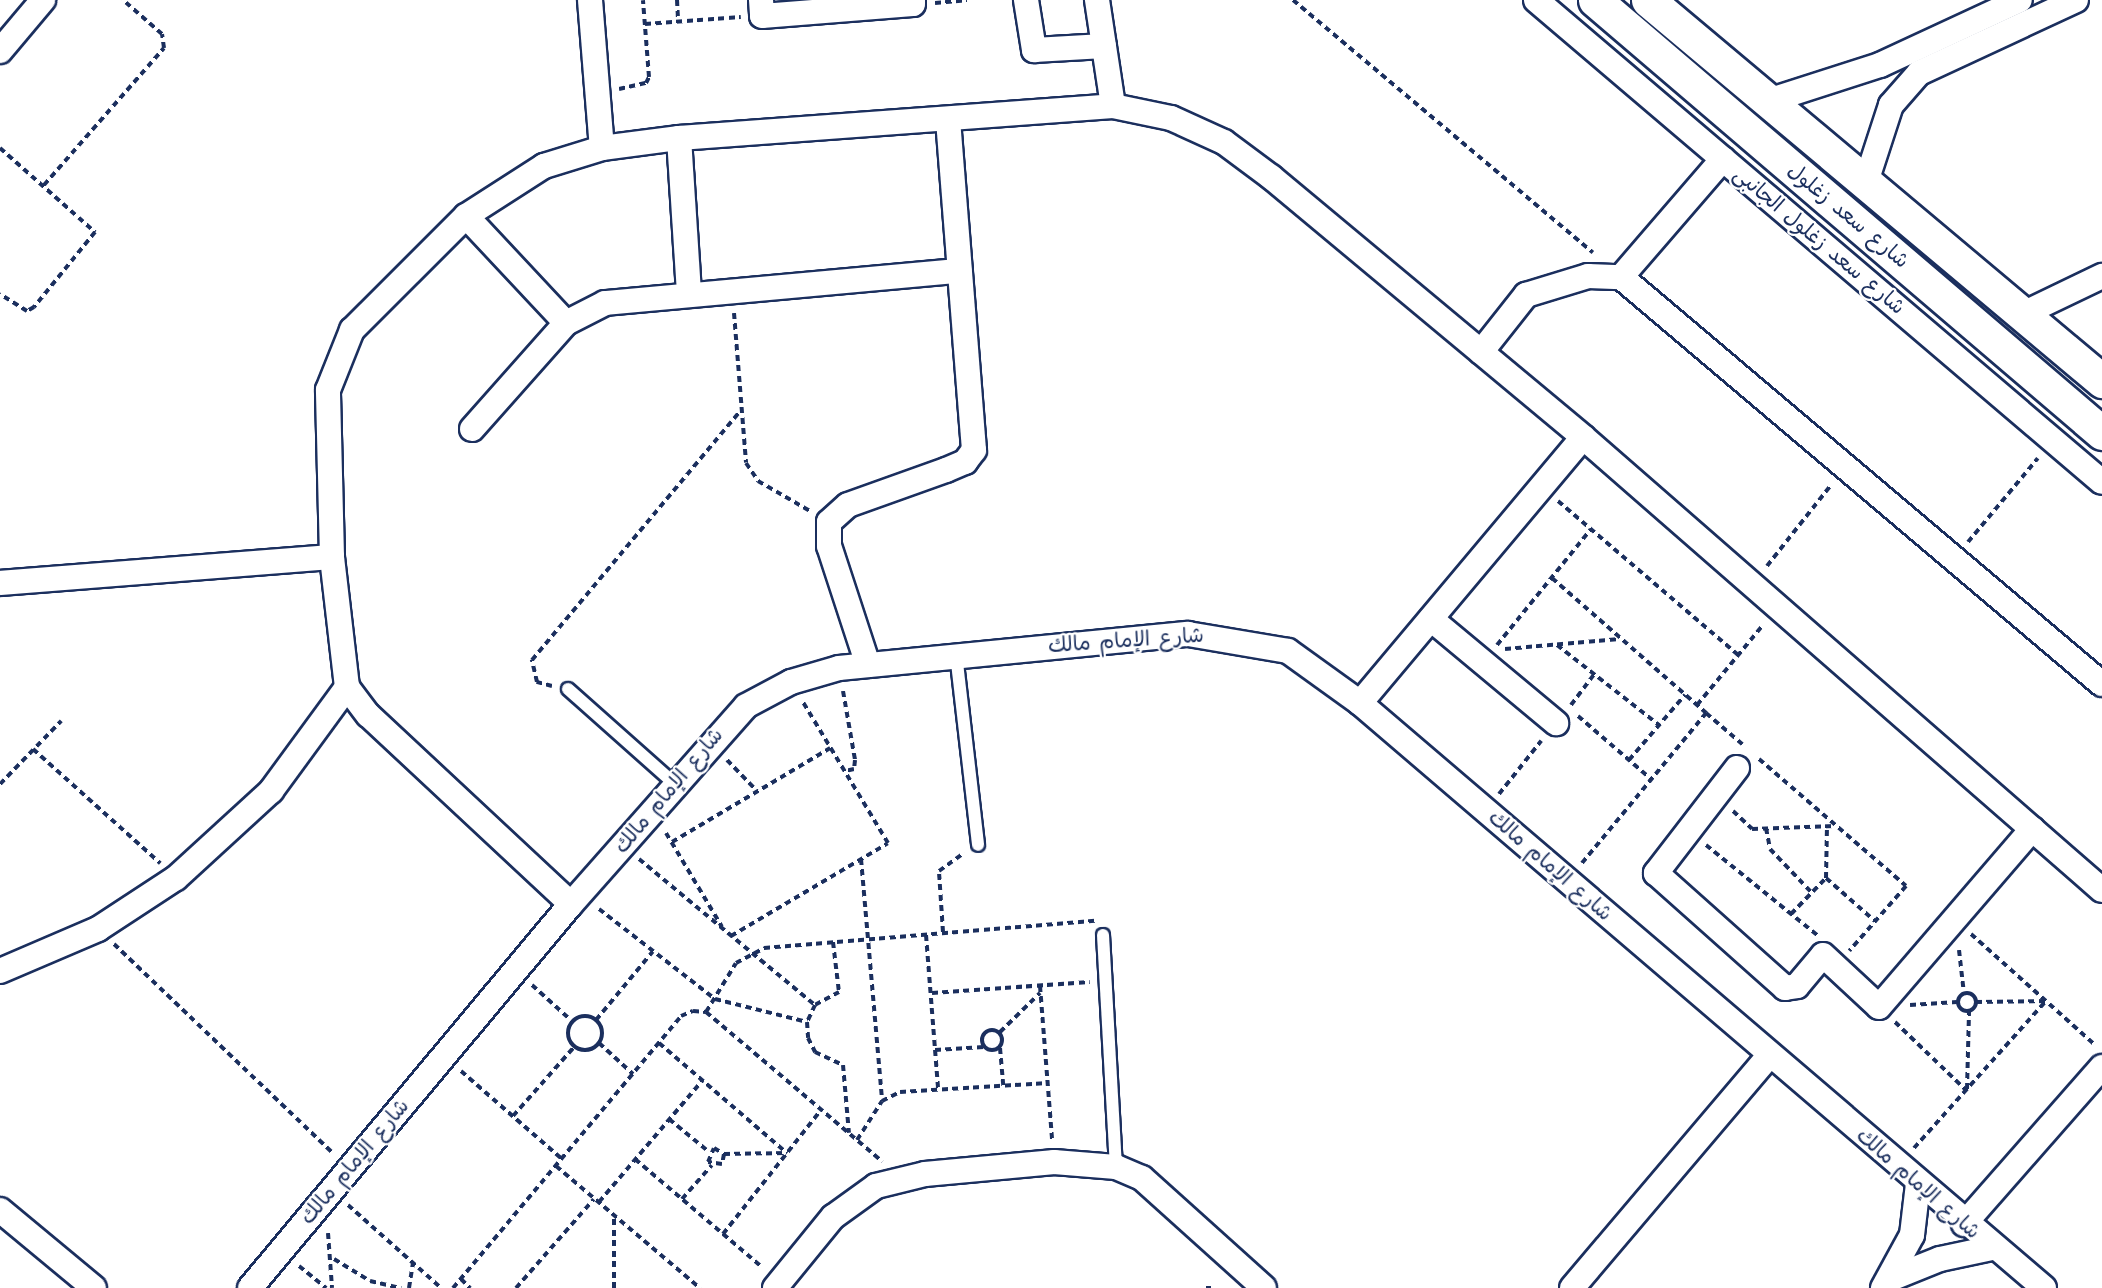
<!DOCTYPE html>
<meta charset="utf-8">
<style>
body{margin:0}
#map{position:relative;width:2102px;height:1288px;overflow:hidden;background:#fff;font-family:"Architects Daughter","Playpen Sans Arabic",sans-serif}
div>[style]{position:absolute}
.path>*{height:4px;margin-top:-2px;transform-origin:0;background:repeating-linear-gradient(90deg,#1b2f5e 0 6px,transparent 0 10.5px)}
.path>.ring{margin:-2px;padding:0;box-sizing:content-box;background:none;border:4px solid #1b2f5e;border-radius:50%}
.roads{filter:drop-shadow(2px 0 #1b2f5e) drop-shadow(-2px 0 #1b2f5e) drop-shadow(0 2px #1b2f5e) drop-shadow(0 -2px #1b2f5e)}
.lane>*{height:12px;margin:-6px;padding:0 6px;transform-origin:6px;border-radius:6px;background:#fff}
.street>*{height:24px;margin:-12px;padding:0 12px;transform-origin:12px;border-radius:12px;background:#fff}
.secondary>*{height:33px;margin:-16.5px;padding:0 16.5px;transform-origin:16.5px;border-radius:16.5px;background:#fff}
span{translate:-50% -50%;white-space:nowrap;text-align:center;line-height:1.15;-webkit-text-stroke:4.5px #fff;paint-order:stroke}
.street-label{font-size:21px;color:#1b2f5e}
</style>
<div id="map">
<div class="path">
<i style="left:677px;top:0;width:22px;rotate:87deg"></i>
<i style="left:1293px;top:0;width:392px;rotate:40.1deg"></i>
<i style="left:935px;top:3px;width:32px;rotate:-5deg"></i>
<i style="left:645px;top:24px;width:96px;rotate:-4.2deg"></i>
<i style="left:619px;top:89px;width:28px;rotate:-13deg"></i>
<i style="left:646px;top:83px;width:7px;rotate:-63deg"></i>
<i style="left:649px;top:77px;width:77px;rotate:-94.5deg"></i>
<i style="left:0;top:148px;width:127px;rotate:41.5deg"></i>
<i style="left:95px;top:232px;width:97px;rotate:129.1deg"></i>
<i style="left:34px;top:307px;width:8px;rotate:150deg"></i>
<i style="left:27px;top:311px;width:32px;rotate:-148deg"></i>
<i style="left:44px;top:185px;width:182px;rotate:-48.8deg"></i>
<i style="left:164px;top:48px;width:14px;rotate:-98deg"></i>
<i style="left:162px;top:34px;width:52px;rotate:-138.9deg"></i>
<i style="left:734px;top:313px;width:150px;rotate:85.4deg"></i>
<i style="left:746px;top:463px;width:22px;rotate:56deg"></i>
<i style="left:758px;top:481px;width:60px;rotate:30deg"></i>
<i style="left:1558px;top:501px;width:237px;rotate:40.5deg"></i>
<i style="left:1968px;top:542px;width:109px;rotate:-50.2deg"></i>
<i style="left:1767px;top:566px;width:103px;rotate:-51.7deg"></i>
<i style="left:1552px;top:578px;width:205px;rotate:41.2deg"></i>
<i style="left:1497px;top:645px;width:149px;rotate:-51deg"></i>
<i style="left:1557px;top:645px;width:130px;rotate:38.1deg"></i>
<i style="left:1505px;top:649px;width:115px;rotate:-5deg"></i>
<i style="left:552px;top:686px;width:16px;rotate:-165deg"></i>
<i style="left:537px;top:682px;width:23px;rotate:-103deg"></i>
<i style="left:532px;top:660px;width:324px;rotate:-50.1deg"></i>
<i style="left:843px;top:691px;width:70px;rotate:80.1deg"></i>
<i style="left:855px;top:760px;width:9px;rotate:96deg"></i>
<i style="left:854px;top:769px;width:9px;rotate:167deg"></i>
<i style="left:1571px;top:705px;width:38px;rotate:-53deg"></i>
<i style="left:1697px;top:705px;width:104px;rotate:-50.5deg"></i>
<i style="left:1578px;top:716px;width:96px;rotate:40.8deg"></i>
<i style="left:33px;top:749px;width:171px;rotate:41.9deg"></i>
<i style="left:1759px;top:759px;width:194px;rotate:40.8deg"></i>
<i style="left:1906px;top:886px;width:86px;rotate:131.2deg"></i>
<i style="left:727px;top:760px;width:43px;rotate:45.9deg"></i>
<i style="left:1629px;top:760px;width:86px;rotate:-49.3deg"></i>
<i style="left:0;top:784px;width:88px;rotate:-45.9deg"></i>
<i style="left:1499px;top:794px;width:68px;rotate:-51.6deg"></i>
<i style="left:1733px;top:811px;width:26px;rotate:43deg"></i>
<i style="left:1752px;top:829px;width:83px;rotate:-2.1deg"></i>
<i style="left:1766px;top:828px;width:21px;rotate:79deg"></i>
<i style="left:1770px;top:849px;width:61px;rotate:46.3deg"></i>
<i style="left:666px;top:833px;width:109px;rotate:59.2deg"></i>
<i style="left:672px;top:842px;width:184px;rotate:-30.7deg"></i>
<i style="left:1706px;top:845px;width:143px;rotate:39deg"></i>
<i style="left:639px;top:859px;width:229px;rotate:39.7deg"></i>
<i style="left:861px;top:859px;width:243px;rotate:85deg"></i>
<i style="left:1582px;top:863px;width:195px;rotate:-50.4deg"></i>
<i style="left:1706px;top:713px;width:48px;rotate:40.7deg"></i>
<i style="left:1826px;top:878px;width:65px;rotate:41.3deg"></i>
<i style="left:599px;top:909px;width:147px;rotate:37.8deg"></i>
<i style="left:715px;top:999px;width:95px;rotate:14deg"></i>
<i style="left:1791px;top:914px;width:50px;rotate:-45.8deg"></i>
<i style="left:1826px;top:878px;width:52px;rotate:-88.9deg"></i>
<i style="left:943px;top:932px;width:61px;rotate:-93.8deg"></i>
<i style="left:939px;top:871px;width:31px;rotate:-36deg"></i>
<i style="left:1971px;top:934px;width:166px;rotate:41.8deg"></i>
<i style="left:926px;top:935px;width:154px;rotate:85.5deg"></i>
<i style="left:731px;top:936px;width:182px;rotate:-30.6deg"></i>
<i style="left:888px;top:843px;width:165px;rotate:-121.1deg"></i>
<i style="left:833px;top:942px;width:50px;rotate:83.2deg"></i>
<i style="left:839px;top:992px;width:27px;rotate:152deg"></i>
<i style="left:815px;top:1005px;width:19px;rotate:115deg"></i>
<i style="left:807px;top:1022px;width:16px;rotate:86deg"></i>
<i style="left:808px;top:1038px;width:16px;rotate:63deg"></i>
<i style="left:815px;top:1052px;width:31px;rotate:25deg"></i>
<i style="left:843px;top:1065px;width:68px;rotate:85deg"></i>
<i style="left:114px;top:944px;width:304px;rotate:43.7deg"></i>
<i style="left:1959px;top:950px;width:44px;rotate:83.5deg"></i>
<i style="left:532px;top:985px;width:55px;rotate:42.1deg"></i>
<i style="left:1040px;top:986px;width:154px;rotate:85.5deg"></i>
<i style="left:932px;top:993px;width:158px;rotate:-4deg"></i>
<i class="ring" style="left:1958px;top:993px;width:14px;height:14px"></i>
<i style="left:1976px;top:1002px;width:70px;rotate:-0.8deg"></i>
<i style="left:1910px;top:1005px;width:47px;rotate:-3.7deg"></i>
<i style="left:706px;top:1012px;width:57px;rotate:-58.5deg"></i>
<i style="left:736px;top:963px;width:32px;rotate:-28deg"></i>
<i style="left:764px;top:948px;width:332px;rotate:-4.7deg"></i>
<i class="ring" style="left:568px;top:1016px;width:30px;height:30px"></i>
<i style="left:596px;top:1020px;width:89px;rotate:-50.4deg"></i>
<i style="left:1895px;top:1022px;width:98px;rotate:43.8deg"></i>
<i class="ring" style="left:982px;top:1030px;width:16px;height:16px"></i>
<i style="left:1000px;top:1032px;width:56px;rotate:-44.3deg"></i>
<i style="left:599px;top:1043px;width:46px;rotate:42.4deg"></i>
<i style="left:659px;top:1043px;width:169px;rotate:40.7deg"></i>
<i style="left:1000px;top:1048px;width:38px;rotate:85deg"></i>
<i style="left:935px;top:1050px;width:49px;rotate:-3.5deg"></i>
<i style="left:461px;top:1071px;width:134px;rotate:41.1deg"></i>
<i style="left:1967px;top:1089px;width:78px;rotate:-88.5deg"></i>
<i style="left:513px;top:1116px;width:94px;rotate:-48.5deg"></i>
<i style="left:669px;top:1119px;width:50px;rotate:39.4deg"></i>
<i style="left:857px;top:1140px;width:46px;rotate:-57.3deg"></i>
<i style="left:882px;top:1101px;width:20px;rotate:-27deg"></i>
<i style="left:900px;top:1092px;width:148px;rotate:-3.5deg"></i>
<i style="left:1914px;top:1148px;width:198px;rotate:-48.1deg"></i>
<i style="left:724px;top:1154px;width:10px;rotate:101deg"></i>
<i style="left:722px;top:1164px;width:14px;rotate:-172deg"></i>
<i style="left:708px;top:1162px;width:15px;rotate:-67deg"></i>
<i style="left:714px;top:1148px;width:12px;rotate:31deg"></i>
<i style="left:724px;top:1154px;width:62px;rotate:-0.9deg"></i>
<i style="left:635px;top:1159px;width:167px;rotate:40.4deg"></i>
<i style="left:556px;top:1166px;width:189px;rotate:40.3deg"></i>
<i style="left:682px;top:1199px;width:45px;rotate:-48.6deg"></i>
<i style="left:599px;top:1202px;width:160px;rotate:-49.6deg"></i>
<i style="left:348px;top:1205px;width:125px;rotate:41.7deg"></i>
<i style="left:328px;top:1233px;width:55px;rotate:85.8deg"></i>
<i style="left:723px;top:1234px;width:158px;rotate:-51.7deg"></i>
<i style="left:334px;top:1259px;width:42px;rotate:31.4deg"></i>
<i style="left:370px;top:1281px;width:32px;rotate:13deg"></i>
<i style="left:299px;top:1266px;width:35px;rotate:39deg"></i>
<i style="left:461px;top:1279px;width:13px;rotate:45deg"></i>
<i style="left:409px;top:1288px;width:26px;rotate:-81deg"></i>
<i style="left:453px;top:1288px;width:355px;rotate:-50deg"></i>
<i style="left:681px;top:1016px;width:13px;rotate:-23deg"></i>
<i style="left:693px;top:1011px;width:13px;rotate:4deg"></i>
<i style="left:706px;top:1012px;width:231px;rotate:40.3deg"></i>
<i style="left:516px;top:1288px;width:118px;rotate:-48.8deg"></i>
<i style="left:614px;top:1288px;width:73px;rotate:-90deg"></i>
<i style="left:1206px;top:1288px;width:5px"></i>
</div>
<div class="roads">
<div class="lane">
<i style="left:956px;top:654px;width:192px;rotate:83.4deg"></i>
<i style="left:568px;top:689px;width:143px;rotate:41.6deg"></i>
<i style="left:1103px;top:935px;width:232px;rotate:86.8deg"></i>
</div>
<div class="street">
<i style="left:590px;top:0;width:148px;rotate:85.4deg"></i>
<i style="left:761px;top:0;width:16px;rotate:86deg"></i>
<i style="left:762px;top:16px;width:151px;rotate:-4.5deg"></i>
<i style="left:913px;top:4px;width:4px;rotate:-90deg"></i>
<i style="left:1026px;top:0;width:51px;rotate:80.9deg"></i>
<i style="left:1034px;top:50px;width:70px;rotate:-3.3deg"></i>
<i style="left:1097px;top:0;width:107px;rotate:81.4deg"></i>
<i style="left:1536px;top:0;width:743px;rotate:40.42deg"></i>
<i style="left:0;top:51px;width:67px;rotate:-49.9deg"></i>
<i style="left:1771px;top:100px;width:114px;rotate:-17.8deg"></i>
<i style="left:1880px;top:65px;width:154px;rotate:-24.9deg"></i>
<i style="left:679px;top:138px;width:155px;rotate:86.3deg"></i>
<i style="left:1865px;top:185px;width:84px;rotate:-72deg"></i>
<i style="left:1891px;top:105px;width:43px;rotate:-48.8deg"></i>
<i style="left:1919px;top:73px;width:173px;rotate:-24.9deg"></i>
<i style="left:466px;top:216px;width:146px;rotate:46.9deg"></i>
<i style="left:1621px;top:277px;width:156px;rotate:-49.2deg"></i>
<i style="left:2023px;top:314px;width:88px;rotate:-25.7deg"></i>
<i style="left:1481px;top:352px;width:73px;rotate:-51.7deg"></i>
<i style="left:1526px;top:295px;width:65px;rotate:-17deg"></i>
<i style="left:1588px;top:276px;width:33px;rotate:2deg"></i>
<i style="left:1621px;top:277px;width:630px;rotate:40.24deg"></i>
<i style="left:472px;top:429px;width:142px;rotate:-48.4deg"></i>
<i style="left:566px;top:323px;width:44px;rotate:-27.1deg"></i>
<i style="left:605px;top:303px;width:356px;rotate:-5.2deg"></i>
<i style="left:0;top:583px;width:333px;rotate:-4.5deg"></i>
<i style="left:1431px;top:619px;width:163px;rotate:39.8deg"></i>
<i style="left:868px;top:665px;width:125px;rotate:-108.1deg"></i>
<i style="left:829px;top:546px;width:24px;rotate:-90deg"></i>
<i style="left:829px;top:522px;width:25px;rotate:-42deg"></i>
<i style="left:848px;top:505px;width:104px;rotate:-19.7deg"></i>
<i style="left:946px;top:470px;width:21px;rotate:-23deg"></i>
<i style="left:965px;top:462px;width:15px;rotate:-53deg"></i>
<i style="left:974px;top:450px;width:332px;rotate:-94.5deg"></i>
<i style="left:1360px;top:703px;width:347px;rotate:-50deg"></i>
<i style="left:1737px;top:768px;width:133px;rotate:127.6deg"></i>
<i style="left:1656px;top:873px;width:173px;rotate:41.7deg"></i>
<i style="left:1785px;top:988px;width:12px;rotate:-9deg"></i>
<i style="left:1797px;top:986px;width:40px;rotate:-50deg"></i>
<i style="left:1823px;top:955px;width:76px;rotate:42.9deg"></i>
<i style="left:1879px;top:1007px;width:235px;rotate:-49.3deg"></i>
<i style="left:571px;top:904px;width:277px;rotate:-137deg"></i>
<i style="left:368px;top:715px;width:35px;rotate:-127deg"></i>
<i style="left:347px;top:687px;width:131px;rotate:-96.6deg"></i>
<i style="left:332px;top:557px;width:167px;rotate:-91.4deg"></i>
<i style="left:328px;top:390px;width:65px;rotate:-68.2deg"></i>
<i style="left:352px;top:330px;width:161px;rotate:-45deg"></i>
<i style="left:466px;top:216px;width:93px;rotate:-32.7deg"></i>
<i style="left:544px;top:166px;width:61px;rotate:-17.2deg"></i>
<i style="left:602px;top:148px;width:78px;rotate:-7.4deg"></i>
<i style="left:679px;top:138px;width:435px;rotate:-4.2deg"></i>
<i style="left:1113px;top:106px;width:59px;rotate:11.7deg"></i>
<i style="left:1171px;top:118px;width:58px;rotate:24.4deg"></i>
<i style="left:1224px;top:142px;width:59px;rotate:36.7deg"></i>
<i style="left:1271px;top:177px;width:406px;rotate:39.8deg"></i>
<i style="left:1583px;top:437px;width:689px;rotate:41.12deg"></i>
<i style="left:0;top:971px;width:107px;rotate:-23.2deg"></i>
<i style="left:98px;top:929px;width:93px;rotate:-33.2deg"></i>
<i style="left:176px;top:878px;width:129px;rotate:-42.5deg"></i>
<i style="left:271px;top:791px;width:129px;rotate:-53.8deg"></i>
<i style="left:0;top:1210px;width:122px;rotate:39.7deg"></i>
<i style="left:1964px;top:1224px;width:209px;rotate:-48.7deg"></i>
<i style="left:1890px;top:1279px;width:54px;rotate:-21.8deg"></i>
<i style="left:1940px;top:1259px;width:53px;rotate:-11.9deg"></i>
<i style="left:250px;top:1288px;width:500px;rotate:-50.11deg"></i>
<i style="left:571px;top:904px;width:264px;rotate:-48.5deg"></i>
<i style="left:746px;top:706px;width:51px;rotate:-28.1deg"></i>
<i style="left:791px;top:682px;width:50px;rotate:-16.3deg"></i>
<i style="left:839px;top:668px;width:351px;rotate:-5.6deg"></i>
<i style="left:1188px;top:634px;width:101px;rotate:9.6deg"></i>
<i style="left:1288px;top:651px;width:89px;rotate:35.8deg"></i>
<i style="left:1360px;top:703px;width:900px;rotate:40.54deg"></i>
<i style="left:775px;top:1288px;width:92px;rotate:-50.8deg"></i>
<i style="left:833px;top:1217px;width:53px;rotate:-35.8deg"></i>
<i style="left:876px;top:1186px;width:50px;rotate:-13.8deg"></i>
<i style="left:925px;top:1174px;width:130px;rotate:-5.3deg"></i>
<i style="left:1054px;top:1162px;width:62px;rotate:4.6deg"></i>
<i style="left:1116px;top:1167px;width:28px;rotate:23deg"></i>
<i style="left:1142px;top:1178px;width:164px;rotate:42deg"></i>
<i style="left:1572px;top:1288px;width:304px;rotate:-49.7deg"></i>
<i style="left:1883px;top:1288px;width:60px;rotate:-61.3deg"></i>
<i style="left:1912px;top:1235px;width:51px;rotate:-83.3deg"></i>
</div>
<div class="secondary">
<i style="left:1595px;top:0;width:667px;rotate:40.5deg"></i>
<i style="left:1648px;top:0;width:593px;rotate:40deg"></i>
</div>
</div>
<div class="street-label">
<span style="left:1848px;top:216px;rotate:40deg">شارع سعد زغلول</span>
<span style="left:1819px;top:241px;rotate:40deg">شارع سعد زغلول الجانبى</span>
<span style="left:1126px;top:641px;rotate:-4deg">شارع الإمام مالك</span>
<span style="left:669px;top:791px;rotate:-50deg">شارع الإمام مالك</span>
<span style="left:1550px;top:866px;rotate:41deg">شارع الإمام مالك</span>
<span style="left:355px;top:1162px;rotate:-50deg">شارع الإمام مالك</span>
<span style="left:1918px;top:1184px;rotate:41deg">شارع الإمام مالك</span>
</div>
</div>
